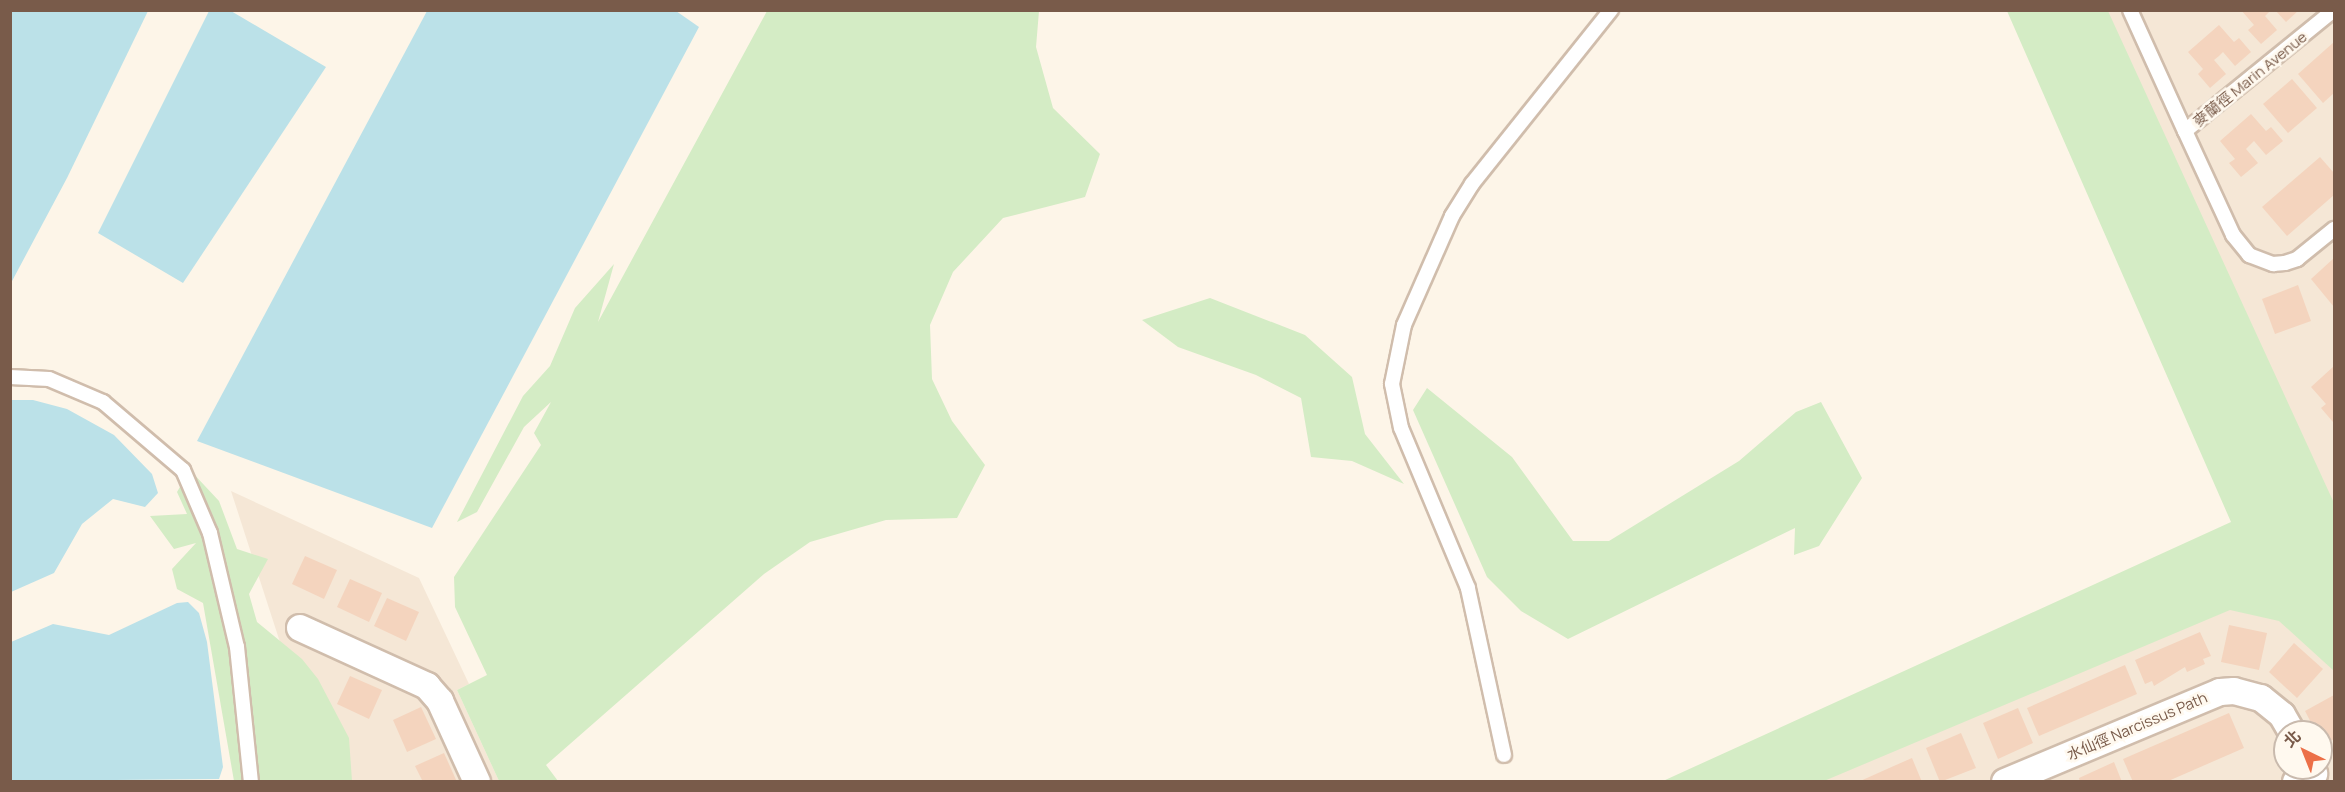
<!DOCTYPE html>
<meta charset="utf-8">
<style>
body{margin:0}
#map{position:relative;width:2345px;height:792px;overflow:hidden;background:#fdf5e8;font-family:Manrope,"Noto Sans TC",sans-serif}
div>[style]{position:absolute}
.residential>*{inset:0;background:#f5e7d6}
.green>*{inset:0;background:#d4ecc5}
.water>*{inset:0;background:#bbe1e8}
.building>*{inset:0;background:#f4d4be}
.roads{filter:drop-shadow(2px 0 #d0bdac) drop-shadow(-2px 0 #d0bdac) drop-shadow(0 2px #d0bdac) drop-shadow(0 -2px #d0bdac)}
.service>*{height:14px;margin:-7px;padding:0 7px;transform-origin:7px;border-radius:7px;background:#fff}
.minor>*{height:26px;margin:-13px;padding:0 13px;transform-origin:13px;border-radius:13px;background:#fff}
span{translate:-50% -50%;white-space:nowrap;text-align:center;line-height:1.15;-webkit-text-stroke:5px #fff9ef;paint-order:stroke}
.street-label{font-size:15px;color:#795b4a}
.frame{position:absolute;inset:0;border:12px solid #795b4a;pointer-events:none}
.north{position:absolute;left:2273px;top:720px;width:60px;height:60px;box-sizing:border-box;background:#fff9ef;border:2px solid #c9baad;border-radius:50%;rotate:317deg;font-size:16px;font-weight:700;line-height:24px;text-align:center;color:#795b4a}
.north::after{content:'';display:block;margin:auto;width:21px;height:27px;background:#ec7048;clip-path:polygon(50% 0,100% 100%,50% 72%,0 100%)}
</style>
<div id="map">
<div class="residential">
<i style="clip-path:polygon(evenodd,2088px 11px,2334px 11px,2334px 781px,1748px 782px,2308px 550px,2088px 11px,2285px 732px,2321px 732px,2321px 768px,2285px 768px,2285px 732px)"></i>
<i style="clip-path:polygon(231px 491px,419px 578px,469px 684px,457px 690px,499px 781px,325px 781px)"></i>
</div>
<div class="green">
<i style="clip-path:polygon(767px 11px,1039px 11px,1036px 47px,1053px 108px,1100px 154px,1085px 197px,1003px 218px,953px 272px,930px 325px,932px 379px,952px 421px,985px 465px,957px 518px,886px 520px,810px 542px,764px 574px,546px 765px,558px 781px,499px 781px,457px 690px,487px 675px,455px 607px,454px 577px,541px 445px,534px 433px,551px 402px,524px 427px,477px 512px,457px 522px,523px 396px,550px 366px,575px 308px,614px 264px,598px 322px)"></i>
<i style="clip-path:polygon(2007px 11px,2108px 11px,2334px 503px,2334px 671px,2279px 621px,2230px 610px,1824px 781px,1663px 781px,2231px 522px)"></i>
<i style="clip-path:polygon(1210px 298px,1305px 335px,1352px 377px,1365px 434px,1404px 484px,1352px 461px,1311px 457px,1301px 398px,1256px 375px,1178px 347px,1142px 320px)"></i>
<i style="clip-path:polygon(1427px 388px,1512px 457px,1573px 541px,1609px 541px,1739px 461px,1796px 412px,1821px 402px,1862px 478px,1819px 546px,1794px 555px,1795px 528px,1568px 639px,1521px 611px,1487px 577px,1413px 410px)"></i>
<i style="clip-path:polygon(190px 470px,219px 501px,237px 549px,268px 559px,249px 594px,257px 622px,302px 659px,318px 679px,349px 738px,352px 781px,234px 781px,203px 603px,177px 589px,172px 569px,196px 543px,174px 549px,150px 516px,187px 514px,177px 492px)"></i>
</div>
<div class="water">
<i style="clip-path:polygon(11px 10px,148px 11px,67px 178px,11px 283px)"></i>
<i style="clip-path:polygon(209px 11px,231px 11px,326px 67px,183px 283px,98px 233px)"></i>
<i style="clip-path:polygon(427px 11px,676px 11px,699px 27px,432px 528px,197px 441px)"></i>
<i style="clip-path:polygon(11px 400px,33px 400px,67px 409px,114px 435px,152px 474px,158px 493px,145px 507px,113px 499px,82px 524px,54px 573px,11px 592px)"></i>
<i style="clip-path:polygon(188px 602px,199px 613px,207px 642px,223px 767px,219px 779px,11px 781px,11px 642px,53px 624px,109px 635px,177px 603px)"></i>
</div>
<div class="building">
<i style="clip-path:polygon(2241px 10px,2271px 10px,2265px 16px,2277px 30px,2261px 44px,2248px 30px,2254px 25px)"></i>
<i style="clip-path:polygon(2275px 10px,2299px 10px,2286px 22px)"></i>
<i style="clip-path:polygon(2219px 25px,2234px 42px,2239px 38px,2251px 52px,2235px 66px,2223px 52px,2219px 56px,2214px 60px,2226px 74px,2210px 88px,2198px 74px,2203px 69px,2188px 52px)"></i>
<i style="clip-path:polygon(2334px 42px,2334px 93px,2323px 103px,2298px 74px)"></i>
<i style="clip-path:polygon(2292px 79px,2317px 108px,2288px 133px,2263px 104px)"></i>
<i style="clip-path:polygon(2251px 114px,2266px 131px,2271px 127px,2283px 141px,2266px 155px,2254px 141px,2246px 149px,2258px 163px,2241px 177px,2229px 163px,2235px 159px,2220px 141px)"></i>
<i style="clip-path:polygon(2320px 157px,2334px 173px,2334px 195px,2287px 236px,2262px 207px)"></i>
<i style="clip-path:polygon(2334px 258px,2334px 307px,2311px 279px)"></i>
<i style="clip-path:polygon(2298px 285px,2311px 321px,2275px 334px,2262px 299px)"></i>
<i style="clip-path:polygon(2334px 366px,2334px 421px,2333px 422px,2321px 408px,2326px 404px,2311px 387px)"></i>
<i style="clip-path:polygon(305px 556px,337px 570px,324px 599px,292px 584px)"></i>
<i style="clip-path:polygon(350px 579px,382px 593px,369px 622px,337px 607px)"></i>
<i style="clip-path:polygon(387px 598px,419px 612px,406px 641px,374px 626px)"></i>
<i style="clip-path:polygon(2229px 625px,2267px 633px,2259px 670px,2221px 662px)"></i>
<i style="clip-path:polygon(2200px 632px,2211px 656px,2203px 659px,2205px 664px,2187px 672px,2185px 667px,2154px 686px,2152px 681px,2145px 684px,2135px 660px)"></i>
<i style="clip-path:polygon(2294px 643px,2323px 669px,2297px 698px,2269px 672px)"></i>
<i style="clip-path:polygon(2125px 665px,2137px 694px,2039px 736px,2027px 708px)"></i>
<i style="clip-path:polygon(350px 676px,382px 690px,369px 719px,337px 704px)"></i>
<i style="clip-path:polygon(2334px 695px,2334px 739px,2323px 745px,2321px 732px,2316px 732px,2305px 711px)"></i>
<i style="clip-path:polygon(421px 707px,436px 739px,407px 752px,393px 720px)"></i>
<i style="clip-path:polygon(2018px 708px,2033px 743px,1998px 759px,1983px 723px)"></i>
<i style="clip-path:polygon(2229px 713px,2244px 748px,2166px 782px,2133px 782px,2123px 759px)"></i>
<i style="clip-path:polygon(1961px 733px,1976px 768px,1940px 782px,1926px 748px)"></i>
<i style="clip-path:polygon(444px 753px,457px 782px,423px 782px,415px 766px)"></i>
<i style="clip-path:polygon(1912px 758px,1922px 782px,1858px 782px,1896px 765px)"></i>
<i style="clip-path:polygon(2114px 762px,2122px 782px,2080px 782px,2079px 778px)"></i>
</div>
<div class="roads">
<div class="service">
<i style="left:2130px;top:10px;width:133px;rotate:65.6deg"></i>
<i style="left:2185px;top:131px;width:192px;rotate:-39.1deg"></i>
<i style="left:2185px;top:131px;width:115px;rotate:65.2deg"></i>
<i style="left:2233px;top:235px;width:26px;rotate:51deg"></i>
<i style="left:2249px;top:255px;width:26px;rotate:21deg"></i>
<i style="left:2273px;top:264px;width:12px;rotate:-5deg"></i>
<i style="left:2285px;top:263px;width:13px;rotate:-18deg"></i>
<i style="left:2297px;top:259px;width:48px;rotate:-39deg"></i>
<i style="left:10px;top:377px;width:39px;rotate:3deg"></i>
<i style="left:49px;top:379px;width:59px;rotate:23.1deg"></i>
<i style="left:103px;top:402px;width:105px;rotate:40.4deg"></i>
<i style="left:183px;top:470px;width:69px;rotate:66.8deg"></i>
<i style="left:210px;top:533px;width:117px;rotate:76.7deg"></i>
<i style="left:237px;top:647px;width:136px;rotate:84.1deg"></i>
<i style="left:1504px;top:755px;width:171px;rotate:-102.2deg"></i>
<i style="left:1468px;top:588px;width:173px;rotate:-112.7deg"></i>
<i style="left:1401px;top:428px;width:45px;rotate:-101.6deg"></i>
<i style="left:1392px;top:384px;width:60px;rotate:-78.5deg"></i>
<i style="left:1404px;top:325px;width:119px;rotate:-66.2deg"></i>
<i style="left:1452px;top:216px;width:38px;rotate:-58deg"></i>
<i style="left:1472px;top:184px;width:223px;rotate:-51.4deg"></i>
</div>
<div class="minor">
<i style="left:300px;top:628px;width:140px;rotate:24.5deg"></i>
<i style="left:427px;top:686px;width:20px;rotate:49deg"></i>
<i style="left:440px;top:701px;width:89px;rotate:65.4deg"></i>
<i style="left:2005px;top:782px;width:233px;rotate:-22.7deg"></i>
<i style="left:2220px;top:692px;width:14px;rotate:-4deg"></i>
<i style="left:2234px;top:691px;width:28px;rotate:15deg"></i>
<i style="left:2261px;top:698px;width:27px;rotate:39deg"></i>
<i style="left:2282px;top:715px;width:20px;rotate:60deg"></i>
<i style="left:2296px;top:782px;width:20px;rotate:-24deg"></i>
</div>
</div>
<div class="street-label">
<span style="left:2250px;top:79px;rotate:-39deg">麥蘭徑 Marin Avenue</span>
<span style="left:2137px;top:726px;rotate:-23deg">水仙徑 Narcissus Path</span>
</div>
<div class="frame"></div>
<div class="north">北</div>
</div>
